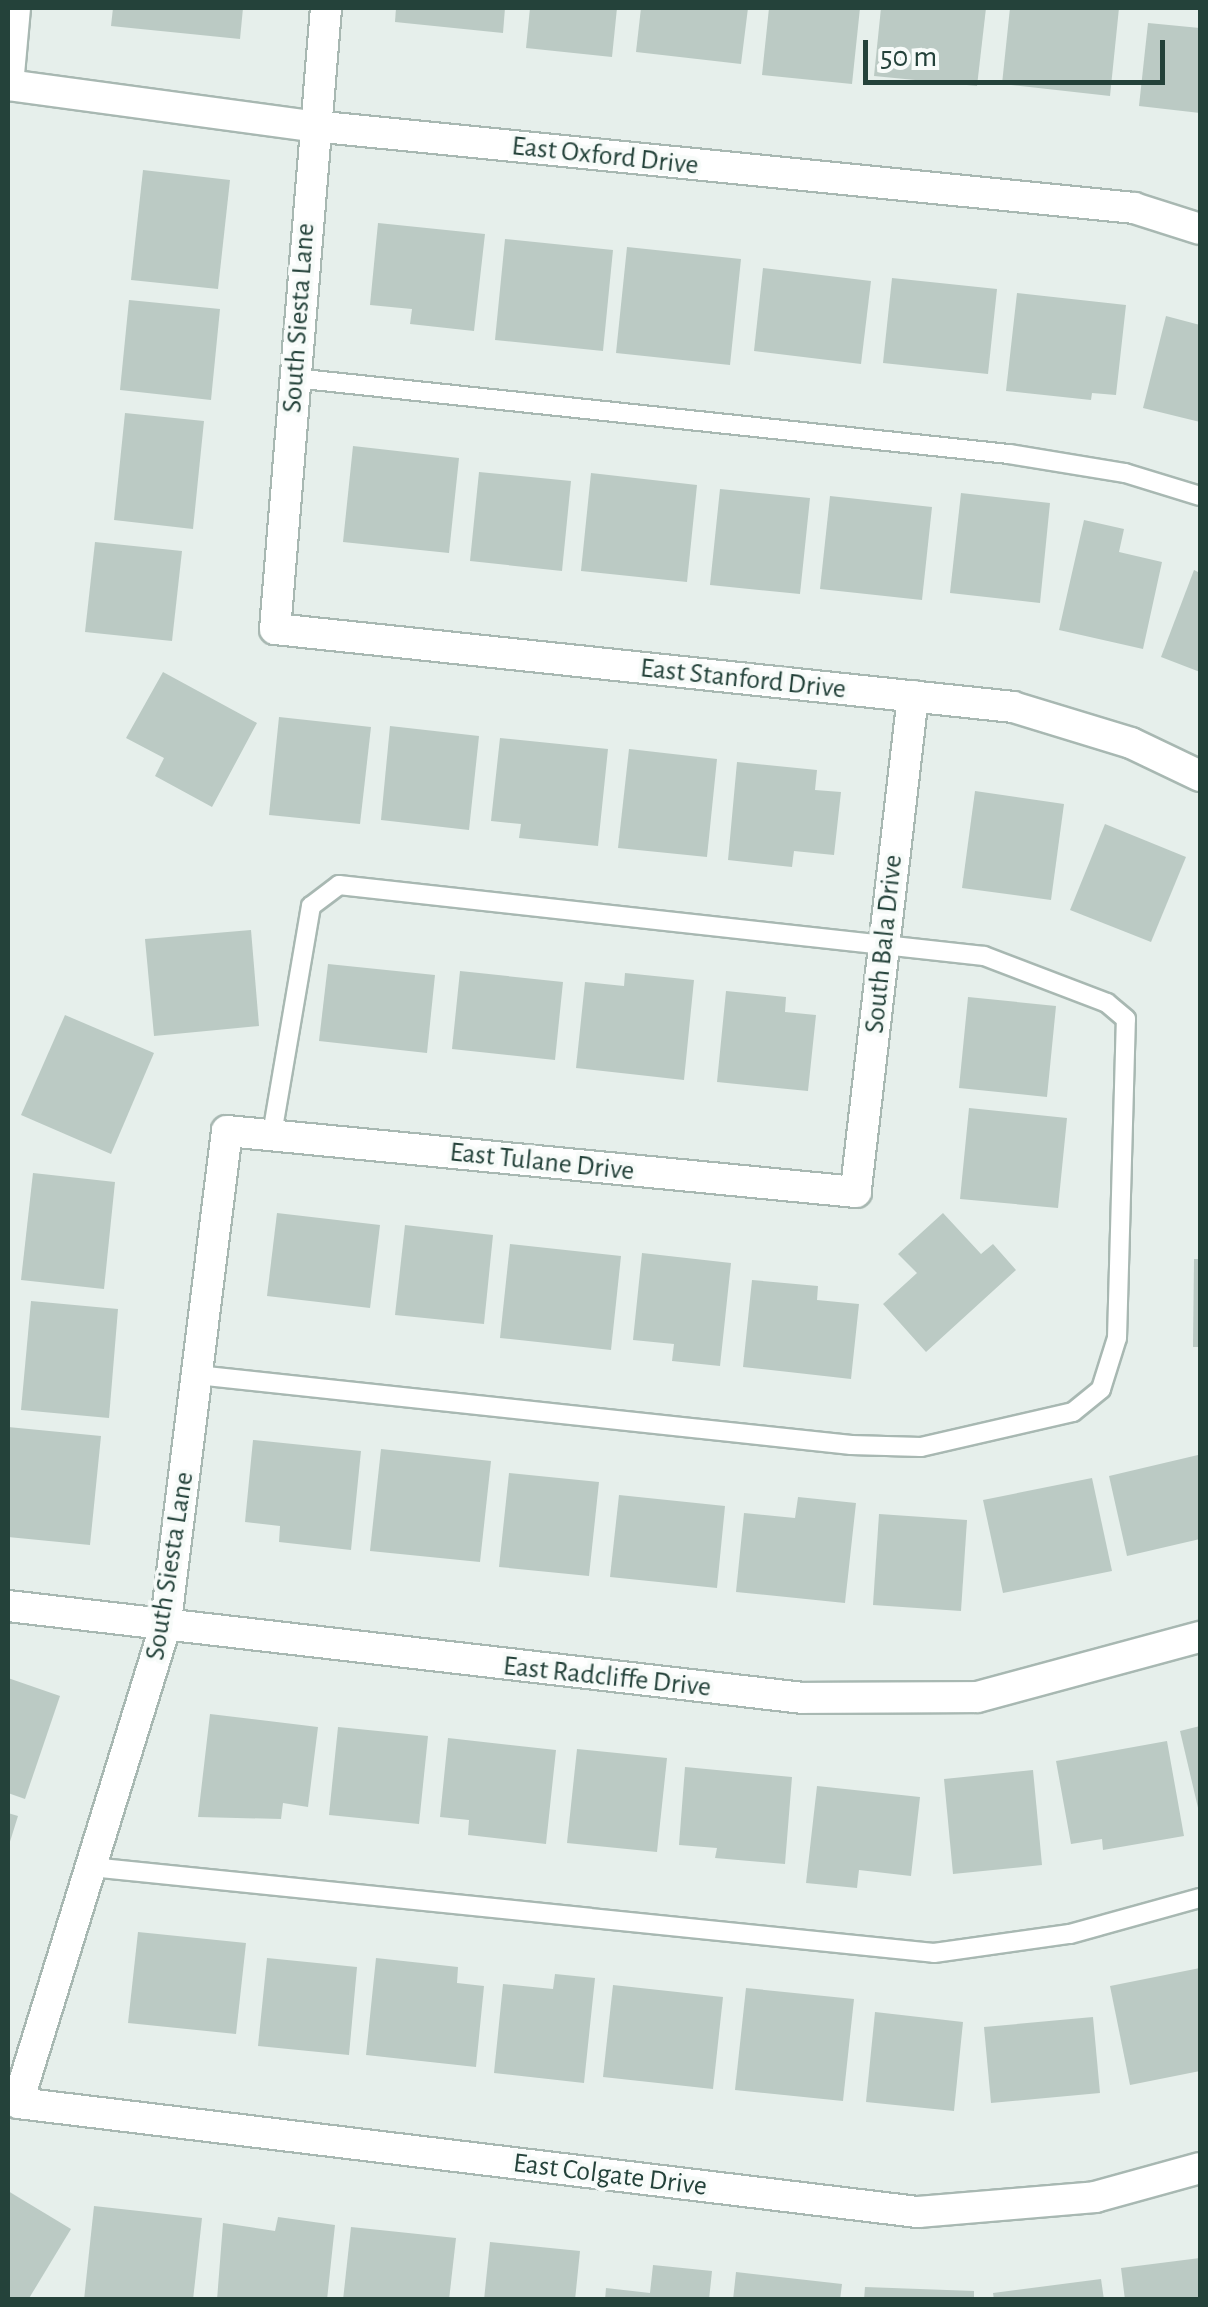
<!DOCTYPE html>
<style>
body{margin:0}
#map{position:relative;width:1208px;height:2307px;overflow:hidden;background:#e6efeb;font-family:"Alegreya Sans",sans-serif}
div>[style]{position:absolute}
.building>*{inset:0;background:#bbcac4}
.roads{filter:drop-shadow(2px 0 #a8b8b2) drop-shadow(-2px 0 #a8b8b2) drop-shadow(0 2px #a8b8b2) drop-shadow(0 -2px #a8b8b2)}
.service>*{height:18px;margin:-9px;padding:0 9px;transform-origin:9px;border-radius:9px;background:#fff}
.minor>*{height:30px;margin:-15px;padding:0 15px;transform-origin:15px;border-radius:15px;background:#fff}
.secondary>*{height:30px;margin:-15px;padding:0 15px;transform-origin:15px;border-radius:15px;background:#fff}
span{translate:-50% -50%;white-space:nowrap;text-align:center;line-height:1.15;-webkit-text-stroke:8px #f7fbf9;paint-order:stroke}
.street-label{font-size:28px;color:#24423a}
.frame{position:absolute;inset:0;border:10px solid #24423a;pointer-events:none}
.scale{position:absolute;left:863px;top:40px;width:302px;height:45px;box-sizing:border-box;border:5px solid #24423a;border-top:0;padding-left:12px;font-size:30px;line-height:35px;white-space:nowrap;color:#24423a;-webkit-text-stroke:8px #f7fbf9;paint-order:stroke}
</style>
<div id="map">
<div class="building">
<i style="clip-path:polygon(113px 8px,243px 8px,240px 39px,111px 26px)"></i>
<i style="clip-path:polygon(396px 8px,505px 8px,503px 33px,395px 22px)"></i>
<i style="clip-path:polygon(530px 8px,617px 8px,612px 57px,526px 48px)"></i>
<i style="clip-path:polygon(641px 8px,748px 8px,741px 64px,636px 52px)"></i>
<i style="clip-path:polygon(769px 8px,860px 8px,852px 84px,762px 75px)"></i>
<i style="clip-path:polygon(881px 8px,986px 8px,977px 86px,874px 76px)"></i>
<i style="clip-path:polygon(1010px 8px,1119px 8px,1110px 96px,1002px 84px)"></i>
<i style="clip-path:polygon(1148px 23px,1200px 28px,1200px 113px,1139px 106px)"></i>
<i style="clip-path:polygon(143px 170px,230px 180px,218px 289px,131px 280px)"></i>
<i style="clip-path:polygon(378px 223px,485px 234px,474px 331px,410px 324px,412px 309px,370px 305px)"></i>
<i style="clip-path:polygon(505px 239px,613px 250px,603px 351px,495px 340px)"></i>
<i style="clip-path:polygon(627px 247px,741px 259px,730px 365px,616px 353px)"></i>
<i style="clip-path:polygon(763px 268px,871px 281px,861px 364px,754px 351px)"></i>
<i style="clip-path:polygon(892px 278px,997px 289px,988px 374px,883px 363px)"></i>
<i style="clip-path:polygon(1017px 293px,1126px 305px,1116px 395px,1092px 393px,1091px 400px,1006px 391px)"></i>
<i style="clip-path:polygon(129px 300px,220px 309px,211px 400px,120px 390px)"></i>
<i style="clip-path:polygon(1166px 316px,1200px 325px,1200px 422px,1143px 408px)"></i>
<i style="clip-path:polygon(125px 413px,204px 421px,193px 529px,114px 520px)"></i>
<i style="clip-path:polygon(353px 446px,459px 458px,449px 553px,343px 542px)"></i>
<i style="clip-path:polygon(479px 472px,571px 481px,562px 571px,470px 561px)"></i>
<i style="clip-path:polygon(591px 473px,697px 485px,687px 582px,581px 571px)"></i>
<i style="clip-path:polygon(720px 489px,810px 498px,800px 594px,710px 585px)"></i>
<i style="clip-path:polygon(961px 493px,1050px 503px,1040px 603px,950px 593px)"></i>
<i style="clip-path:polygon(830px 496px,932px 507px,922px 600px,820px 589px)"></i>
<i style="clip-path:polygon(1084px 520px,1124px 529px,1119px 552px,1162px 562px,1143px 649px,1059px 630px)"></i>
<i style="clip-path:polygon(95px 542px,182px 551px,172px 641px,85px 632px)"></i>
<i style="clip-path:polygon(1194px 570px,1200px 573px,1200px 672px,1161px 657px)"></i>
<i style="clip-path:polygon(163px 672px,257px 723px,212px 807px,155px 776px,164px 758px,126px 738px)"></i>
<i style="clip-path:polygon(279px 717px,371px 727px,360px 824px,269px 815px)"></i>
<i style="clip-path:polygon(390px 726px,479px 736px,469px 830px,381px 820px)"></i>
<i style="clip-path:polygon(500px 738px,608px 749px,598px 846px,519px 838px,521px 824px,491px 821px)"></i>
<i style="clip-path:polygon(629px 749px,717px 759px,707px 857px,618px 848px)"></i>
<i style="clip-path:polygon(737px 762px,817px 770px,815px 790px,841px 792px,834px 855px,794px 851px,792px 867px,728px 860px)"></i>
<i style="clip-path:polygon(975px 791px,1064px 804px,1051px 900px,962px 888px)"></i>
<i style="clip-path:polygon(1105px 824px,1186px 857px,1151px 942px,1070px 910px)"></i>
<i style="clip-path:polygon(251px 930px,259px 1026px,154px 1036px,145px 939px)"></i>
<i style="clip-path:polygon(328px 964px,435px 975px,427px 1053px,319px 1041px)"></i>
<i style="clip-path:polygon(460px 971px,563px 982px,555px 1060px,452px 1049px)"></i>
<i style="clip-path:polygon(625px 973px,694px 980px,684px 1080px,576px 1068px,585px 982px,624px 986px)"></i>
<i style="clip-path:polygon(726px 991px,786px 997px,785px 1012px,816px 1015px,808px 1091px,717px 1082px)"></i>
<i style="clip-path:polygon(968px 997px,1056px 1006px,1047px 1097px,959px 1088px)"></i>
<i style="clip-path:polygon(65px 1015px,154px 1053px,111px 1154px,21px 1115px)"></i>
<i style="clip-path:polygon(969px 1108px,1067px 1118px,1058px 1208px,960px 1199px)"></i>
<i style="clip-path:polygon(33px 1173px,115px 1182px,104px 1289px,21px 1280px)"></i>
<i style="clip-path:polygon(277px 1213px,380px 1225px,370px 1308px,267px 1296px)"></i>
<i style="clip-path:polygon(943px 1213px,981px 1254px,993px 1244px,1016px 1270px,926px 1352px,883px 1304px,917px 1273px,898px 1254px)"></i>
<i style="clip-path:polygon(405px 1225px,493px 1235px,484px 1324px,395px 1315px)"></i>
<i style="clip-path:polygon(510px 1244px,621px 1256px,611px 1350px,500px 1338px)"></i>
<i style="clip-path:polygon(642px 1253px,731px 1263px,720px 1366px,672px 1361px,674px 1344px,633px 1340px)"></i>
<i style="clip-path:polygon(1194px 1259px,1200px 1259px,1200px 1347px,1193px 1347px)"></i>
<i style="clip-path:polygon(752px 1280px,818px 1286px,817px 1300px,859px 1304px,851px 1379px,743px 1367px)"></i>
<i style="clip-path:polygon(31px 1301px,118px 1309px,109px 1418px,21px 1410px)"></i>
<i style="clip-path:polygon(8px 1427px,101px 1436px,90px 1545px,8px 1537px)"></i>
<i style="clip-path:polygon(253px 1440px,361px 1451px,351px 1550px,279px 1542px,280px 1526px,245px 1522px)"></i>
<i style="clip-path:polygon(381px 1449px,491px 1461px,480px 1562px,370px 1551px)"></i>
<i style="clip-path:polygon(1198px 1455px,1200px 1539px,1127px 1556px,1109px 1476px)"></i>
<i style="clip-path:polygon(509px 1473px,599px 1482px,589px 1576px,499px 1567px)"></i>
<i style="clip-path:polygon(1092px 1478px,1112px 1571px,1003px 1593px,983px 1500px)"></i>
<i style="clip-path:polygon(619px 1495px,725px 1506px,717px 1588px,610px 1577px)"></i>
<i style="clip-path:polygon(798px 1497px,856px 1503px,845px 1603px,736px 1592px,744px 1513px,795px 1518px)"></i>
<i style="clip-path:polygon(879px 1514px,967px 1520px,961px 1611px,873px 1605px)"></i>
<i style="clip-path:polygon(8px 1678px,60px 1696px,25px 1799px,8px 1793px)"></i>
<i style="clip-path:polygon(210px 1714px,318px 1727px,308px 1807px,283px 1803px,281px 1819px,198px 1817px)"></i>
<i style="clip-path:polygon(1200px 1726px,1200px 1812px,1199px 1812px,1180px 1731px)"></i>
<i style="clip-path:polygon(338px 1727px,428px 1736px,419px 1824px,329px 1815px)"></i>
<i style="clip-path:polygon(448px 1738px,556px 1750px,546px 1844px,468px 1835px,469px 1820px,440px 1817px)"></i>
<i style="clip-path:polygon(1167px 1741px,1184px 1836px,1103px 1850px,1102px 1839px,1071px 1844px,1056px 1761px)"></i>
<i style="clip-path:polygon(577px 1749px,667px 1758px,657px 1852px,567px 1843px)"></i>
<i style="clip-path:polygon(685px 1767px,792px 1777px,785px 1864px,715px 1858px,717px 1848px,679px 1845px)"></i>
<i style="clip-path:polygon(1033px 1770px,1042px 1865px,953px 1874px,944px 1779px)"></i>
<i style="clip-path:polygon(817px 1786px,920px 1797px,911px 1876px,859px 1870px,857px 1888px,806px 1883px)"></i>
<i style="clip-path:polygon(8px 1813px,18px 1816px,8px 1848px)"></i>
<i style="clip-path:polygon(138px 1932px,246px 1943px,236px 2034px,128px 2023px)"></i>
<i style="clip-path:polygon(267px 1958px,357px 1967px,349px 2055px,258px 2046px)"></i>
<i style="clip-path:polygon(376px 1958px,458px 1967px,457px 1983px,484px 1986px,476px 2067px,366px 2055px)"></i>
<i style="clip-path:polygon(1200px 1968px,1200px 2071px,1130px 2085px,1110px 1986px)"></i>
<i style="clip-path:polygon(555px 1974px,595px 1978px,584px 2083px,494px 2073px,503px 1984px,553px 1989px)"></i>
<i style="clip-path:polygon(613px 1985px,723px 1997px,713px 2089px,603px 2077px)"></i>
<i style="clip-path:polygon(746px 1988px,854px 1999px,843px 2101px,735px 2090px)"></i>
<i style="clip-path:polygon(875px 2012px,963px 2022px,954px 2111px,866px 2102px)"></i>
<i style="clip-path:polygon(1093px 2017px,1100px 2093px,991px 2103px,984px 2027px)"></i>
<i style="clip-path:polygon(8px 2191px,71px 2229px,28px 2300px,8px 2300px)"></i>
<i style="clip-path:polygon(94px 2206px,202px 2218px,193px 2300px,84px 2300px)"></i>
<i style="clip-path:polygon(278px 2217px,335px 2225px,327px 2300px,217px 2300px,223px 2223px,275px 2231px)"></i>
<i style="clip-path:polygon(351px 2227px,456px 2238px,449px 2300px,343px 2300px)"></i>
<i style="clip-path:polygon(490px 2242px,580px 2251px,575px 2300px,484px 2300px)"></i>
<i style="clip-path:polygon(1200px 2258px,1200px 2300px,1125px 2300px,1121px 2268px)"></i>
<i style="clip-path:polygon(653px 2265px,712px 2271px,709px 2300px,605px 2300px,606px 2288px,650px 2293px)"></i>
<i style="clip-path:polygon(736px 2272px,842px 2284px,840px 2300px,733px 2300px)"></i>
<i style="clip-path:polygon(1101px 2279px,1104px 2300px,994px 2300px,993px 2293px)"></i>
<i style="clip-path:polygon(865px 2287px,974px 2291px,974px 2300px,864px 2300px)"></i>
</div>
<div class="roads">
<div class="service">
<i style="left:294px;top:378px;width:719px;rotate:6.07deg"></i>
<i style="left:1009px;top:454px;width:118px;rotate:9.3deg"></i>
<i style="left:1125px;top:473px;width:78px;rotate:17deg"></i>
<i style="left:197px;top:1375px;width:658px;rotate:6.11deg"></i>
<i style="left:851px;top:1445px;width:70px;rotate:1.6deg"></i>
<i style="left:921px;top:1447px;width:156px;rotate:-13deg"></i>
<i style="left:1073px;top:1412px;width:36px;rotate:-39deg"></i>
<i style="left:1101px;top:1389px;width:53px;rotate:-72.6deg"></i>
<i style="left:1117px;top:1338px;width:319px;rotate:-88.4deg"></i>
<i style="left:1126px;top:1019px;width:25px;rotate:-140deg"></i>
<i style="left:1107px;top:1003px;width:132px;rotate:-159.1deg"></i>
<i style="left:984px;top:956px;width:649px;rotate:-173.72deg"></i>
<i style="left:339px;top:885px;width:35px;rotate:143deg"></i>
<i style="left:311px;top:906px;width:232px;rotate:99.7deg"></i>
<i style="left:91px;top:1867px;width:847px;rotate:5.82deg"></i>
<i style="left:934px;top:1953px;width:137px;rotate:-8deg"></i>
<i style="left:1070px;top:1934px;width:135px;rotate:-15.5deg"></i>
</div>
<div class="minor">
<i style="left:326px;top:8px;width:623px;rotate:94.69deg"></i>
<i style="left:275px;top:629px;width:742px;rotate:6.03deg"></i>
<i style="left:1013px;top:707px;width:123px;rotate:17deg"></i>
<i style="left:1131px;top:743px;width:76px;rotate:25.6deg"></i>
<i style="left:8px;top:85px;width:308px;rotate:7.7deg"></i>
<i style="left:313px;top:126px;width:825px;rotate:5.7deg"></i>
<i style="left:1134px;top:208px;width:69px;rotate:17.7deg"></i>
<i style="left:913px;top:696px;width:499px;rotate:96.6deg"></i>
<i style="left:856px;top:1192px;width:632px;rotate:-174.46deg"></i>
<i style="left:227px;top:1131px;width:500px;rotate:97.1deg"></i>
<i style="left:165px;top:1627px;width:498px;rotate:107.2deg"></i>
<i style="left:18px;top:2103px;width:907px;rotate:6.91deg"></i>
<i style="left:918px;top:2212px;width:178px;rotate:-4.8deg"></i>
<i style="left:1095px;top:2197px;width:109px;rotate:-15.4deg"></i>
<i style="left:8px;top:1606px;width:800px;rotate:6.6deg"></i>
<i style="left:803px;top:1698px;width:174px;rotate:-0.3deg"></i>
<i style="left:977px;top:1697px;width:231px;rotate:-15.1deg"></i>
</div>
<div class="secondary">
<i style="left:8px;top:85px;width:77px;rotate:-84.8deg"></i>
</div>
</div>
<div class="street-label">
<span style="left:605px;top:156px;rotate:6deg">East Oxford Drive</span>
<span style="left:299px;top:318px;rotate:-86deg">South Siesta Lane</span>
<span style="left:743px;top:679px;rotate:6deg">East Stanford Drive</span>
<span style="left:884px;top:944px;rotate:-84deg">South Bala Drive</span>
<span style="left:542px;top:1162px;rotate:6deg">East Tulane Drive</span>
<span style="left:170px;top:1566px;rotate:-81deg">South Siesta Lane</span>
<span style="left:607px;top:1677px;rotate:6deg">East Radcliffe Drive</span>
<span style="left:610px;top:2175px;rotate:7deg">East Colgate Drive</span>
</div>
<div class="frame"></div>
<div class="scale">50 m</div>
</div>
